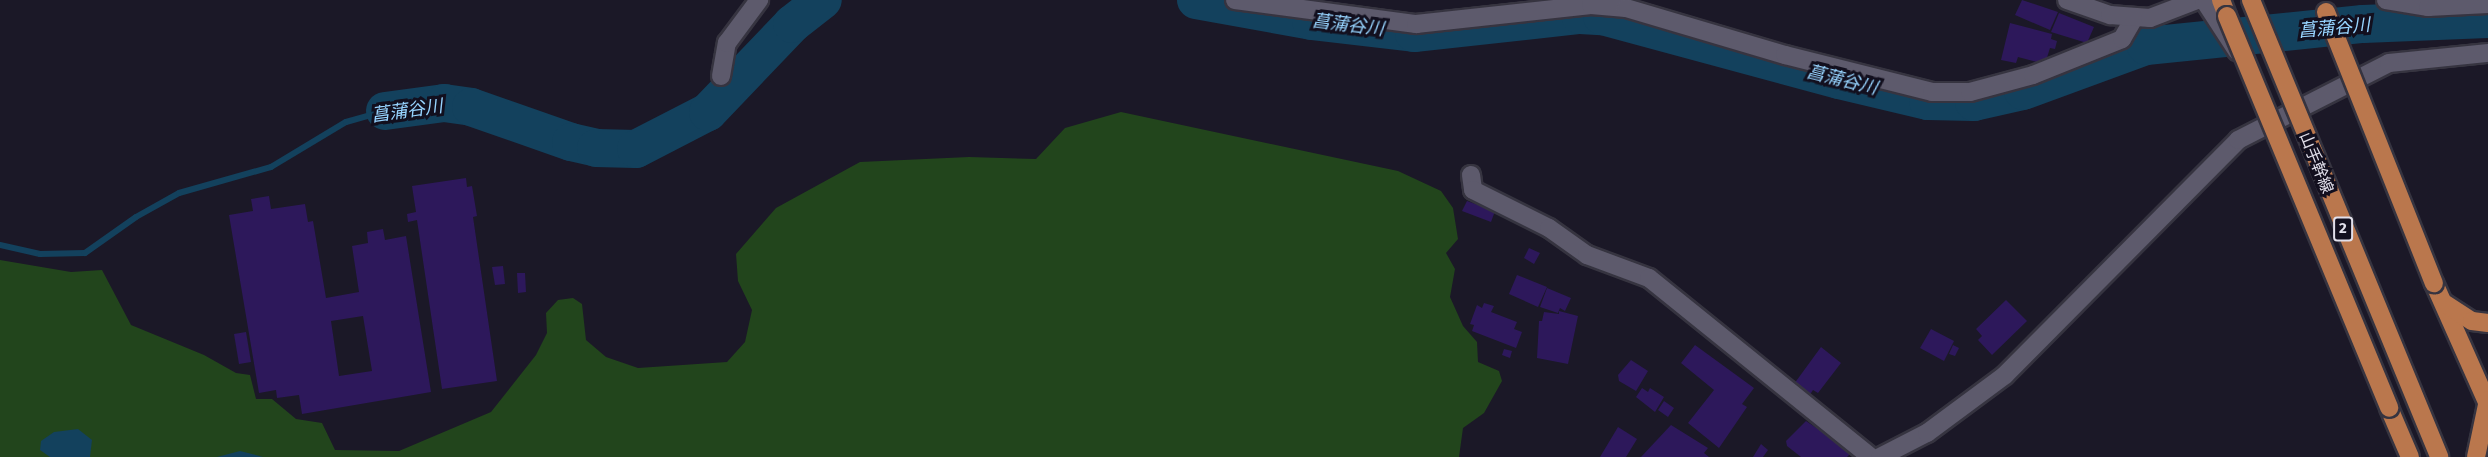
<!DOCTYPE html>
<meta charset="utf-8">
<style>
body{margin:0}
#map{position:relative;width:2488px;height:457px;overflow:hidden;background:#1b1827;font-family:"Fira Sans","Noto Sans JP",sans-serif}
div>[style]{position:absolute}
.green>*{inset:0;background:#22451c}
.water>*{inset:0;background:#13415d}
.stream>*{height:6px;margin:-3px;padding:0 3px;transform-origin:3px;border-radius:3px;background:#13415d}
.river>*{height:38px;margin:-19px;padding:0 19px;transform-origin:19px;border-radius:19px;background:#13415d}
.building>*{inset:0;background:#2d185b}
.roads{filter:drop-shadow(2px 0 #363440) drop-shadow(-2px 0 #363440) drop-shadow(0 2px #363440) drop-shadow(0 -2px #363440)}
.minor>*{height:18px;margin:-9px;padding:0 9px;transform-origin:9px;border-radius:9px;background:#5d5a6c}
.major>*{height:18px;margin:-9px;padding:0 9px;transform-origin:9px;border-radius:9px;background:#ba774d}
.bridges{filter:drop-shadow(2px 0 #363440) drop-shadow(-2px 0 #363440) drop-shadow(0 2px #363440) drop-shadow(0 -2px #363440)}
.major-bridge>*{height:18px;margin:-9px;padding:0 9px;transform-origin:9px;border-radius:9px;background:#ba774d}
span{translate:-50% -50%;white-space:nowrap;text-align:center;line-height:1.15;-webkit-text-stroke:6px #120f1e;paint-order:stroke}
.shield-label span{padding:2px 4px;background:#120f1e;border:2px solid;border-radius:4px;-webkit-text-stroke-width:0}
.shield-label{font-size:15px;color:#e2e0eb;font-weight:700}
.street-label{font-size:16px;color:#e2e0eb}
.water-label{font-size:18px;color:#97d4ff;font-style:italic}
</style>
<div id="map">
<div class="green">
<i style="clip-path:polygon(1121px 112px,1398px 171px,1441px 191px,1453px 208px,1458px 239px,1446px 253px,1455px 269px,1450px 297px,1463px 326px,1477px 342px,1478px 362px,1499px 371px,1502px 381px,1484px 413px,1463px 428px,1459px 457px,0 457px,0 260px,71px 272px,102px 270px,131px 325px,204px 355px,236px 373px,250px 375px,256px 399px,272px 399px,296px 419px,322px 423px,335px 450px,399px 451px,491px 412px,536px 355px,547px 333px,546px 313px,558px 300px,573px 298px,582px 304px,586px 340px,606px 357px,638px 368px,727px 362px,745px 342px,752px 310px,738px 281px,736px 254px,776px 208px,860px 162px,969px 157px,1036px 159px,1065px 128px)"></i>
</div>
<div class="water">
<i style="clip-path:polygon(78px 429px,92px 440px,90px 457px,50px 457px,40px 450px,41px 441px,54px 432px)"></i>
<i style="clip-path:polygon(240px 451px,252px 454px,263px 457px,217px 457px)"></i>
</div>
<div class="stream">
<i style="left:0;top:245px;width:41px;rotate:12.7deg"></i>
<i style="left:40px;top:254px;width:45px;rotate:-1.3deg"></i>
<i style="left:85px;top:253px;width:62px;rotate:-35.2deg"></i>
<i style="left:136px;top:217px;width:49px;rotate:-29.2deg"></i>
<i style="left:179px;top:193px;width:96px;rotate:-15.8deg"></i>
<i style="left:271px;top:167px;width:87px;rotate:-31deg"></i>
<i style="left:346px;top:122px;width:41px;rotate:-15.8deg"></i>
</div>
<div class="river">
<i style="left:1196px;top:0;width:117px;rotate:10.3deg"></i>
<i style="left:1311px;top:21px;width:104px;rotate:6.6deg"></i>
<i style="left:1414px;top:33px;width:167px;rotate:-6.2deg"></i>
<i style="left:1580px;top:15px;width:22px;rotate:3deg"></i>
<i style="left:1602px;top:16px;width:245px;rotate:15.1deg"></i>
<i style="left:1839px;top:80px;width:91px;rotate:13.3deg"></i>
<i style="left:1928px;top:101px;width:46px;rotate:1.2deg"></i>
<i style="left:1974px;top:102px;width:50px;rotate:-12.7deg"></i>
<i style="left:2023px;top:91px;width:131px;rotate:-20.1deg"></i>
<i style="left:2146px;top:46px;width:218px;rotate:-5.8deg"></i>
<i style="left:2363px;top:24px;width:125px;rotate:-2.3deg"></i>
<i style="left:385px;top:111px;width:60px;rotate:-7.7deg"></i>
<i style="left:444px;top:103px;width:27px;rotate:8deg"></i>
<i style="left:471px;top:107px;width:106px;rotate:19.3deg"></i>
<i style="left:571px;top:142px;width:26px;rotate:13deg"></i>
<i style="left:596px;top:148px;width:40px;rotate:1.4deg"></i>
<i style="left:636px;top:149px;width:81px;rotate:-27.2deg"></i>
<i style="left:708px;top:112px;width:122px;rotate:-46.3deg"></i>
<i style="left:792px;top:24px;width:39px;rotate:-38deg"></i>
</div>
<div class="building">
<i style="clip-path:polygon(2022px 0,2058px 12px,2050px 30px,2015px 15px)"></i>
<i style="clip-path:polygon(2059px 13px,2094px 27px,2087px 43px,2051px 32px)"></i>
<i style="clip-path:polygon(2010px 23px,2052px 34px,2051px 39px,2057px 41px,2055px 49px,2050px 48px,2045px 64px,2018px 57px,2016px 63px,2001px 60px)"></i>
<i style="clip-path:polygon(466px 178px,467px 187px,472px 186px,477px 216px,473px 217px,497px 381px,442px 389px,417px 220px,408px 222px,407px 214px,416px 212px,412px 186px)"></i>
<i style="clip-path:polygon(evenodd,269px 196px,271px 209px,305px 204px,308px 222px,313px 221px,326px 298px,359px 292px,352px 246px,368px 243px,367px 232px,383px 229px,385px 240px,406px 236px,431px 392px,302px 414px,299px 395px,277px 398px,276px 390px,259px 393px,229px 215px,253px 211px,251px 199px,269px 196px,363px 316px,372px 371px,339px 376px,331px 321px,363px 316px)"></i>
<i style="clip-path:polygon(1467px 201px,1495px 211px,1491px 222px,1462px 211px)"></i>
<i style="clip-path:polygon(1529px 248px,1540px 253px,1534px 264px,1524px 258px)"></i>
<i style="clip-path:polygon(503px 266px,505px 284px,495px 285px,492px 267px)"></i>
<i style="clip-path:polygon(517px 273px,525px 273px,526px 292px,518px 293px)"></i>
<i style="clip-path:polygon(1517px 275px,1547px 287px,1538px 307px,1509px 294px)"></i>
<i style="clip-path:polygon(1547px 288px,1571px 298px,1565px 311px,1560px 308px,1558px 313px,1540px 307px)"></i>
<i style="clip-path:polygon(2006px 300px,2027px 321px,1992px 355px,1978px 340px,1982px 336px,1976px 329px)"></i>
<i style="clip-path:polygon(1484px 303px,1494px 306px,1491px 312px,1517px 322px,1514px 329px,1522px 332px,1516px 348px,1472px 331px,1474px 325px,1470px 324px,1477px 305px,1482px 308px)"></i>
<i style="clip-path:polygon(1559px 311px,1578px 316px,1568px 364px,1537px 358px,1539px 321px,1542px 321px,1544px 312px,1559px 314px)"></i>
<i style="clip-path:polygon(1931px 329px,1954px 341px,1944px 361px,1920px 348px)"></i>
<i style="clip-path:polygon(246px 332px,251px 362px,239px 364px,234px 334px)"></i>
<i style="clip-path:polygon(1695px 345px,1754px 388px,1742px 404px,1747px 407px,1719px 448px,1688px 423px,1714px 390px,1681px 363px)"></i>
<i style="clip-path:polygon(1953px 345px,1959px 348px,1955px 356px,1949px 354px)"></i>
<i style="clip-path:polygon(1821px 347px,1841px 363px,1818px 393px,1813px 390px,1809px 396px,1794px 384px)"></i>
<i style="clip-path:polygon(1504px 349px,1512px 351px,1510px 358px,1502px 355px)"></i>
<i style="clip-path:polygon(1631px 360px,1648px 371px,1636px 391px,1619px 381px,1618px 375px)"></i>
<i style="clip-path:polygon(1642px 388px,1648px 392px,1650px 388px,1664px 397px,1655px 412px,1636px 397px)"></i>
<i style="clip-path:polygon(1664px 401px,1674px 408px,1668px 417px,1658px 410px)"></i>
<i style="clip-path:polygon(1806px 421px,1842px 445px,1850px 454px,1847px 457px,1801px 457px,1787px 446px,1786px 441px)"></i>
<i style="clip-path:polygon(1671px 425px,1708px 448px,1704px 453px,1709px 457px,1641px 457px)"></i>
<i style="clip-path:polygon(1618px 427px,1637px 439px,1626px 457px,1600px 457px)"></i>
<i style="clip-path:polygon(1761px 444px,1768px 450px,1763px 457px,1753px 457px)"></i>
</div>
<div class="roads">
<div class="minor">
<i style="left:1235px;top:0;width:183px;rotate:7.6deg"></i>
<i style="left:1416px;top:24px;width:176px;rotate:-6.2deg"></i>
<i style="left:1591px;top:5px;width:35px;rotate:5deg"></i>
<i style="left:1626px;top:8px;width:166px;rotate:16.5deg"></i>
<i style="left:1785px;top:55px;width:152px;rotate:14.1deg"></i>
<i style="left:1932px;top:92px;width:38px"></i>
<i style="left:1970px;top:92px;width:65px;rotate:-15.1deg"></i>
<i style="left:2033px;top:75px;width:96px;rotate:-22deg"></i>
<i style="left:2122px;top:39px;width:24px;rotate:-60deg"></i>
<i style="left:2067px;top:0;width:46px;rotate:19.2deg"></i>
<i style="left:2110px;top:15px;width:40px;rotate:4.3deg"></i>
<i style="left:2150px;top:18px;width:50px;rotate:-21deg"></i>
<i style="left:2204px;top:0;width:61px;rotate:57.1deg"></i>
<i style="left:2386px;top:0;width:43px;rotate:9.5deg"></i>
<i style="left:2428px;top:7px;width:60px;rotate:-2.9deg"></i>
<i style="left:721px;top:76px;width:34px;rotate:-80deg"></i>
<i style="left:727px;top:43px;width:54px;rotate:-53.3deg"></i>
<i style="left:1471px;top:175px;width:15px;rotate:82deg"></i>
<i style="left:1473px;top:190px;width:85px;rotate:26.6deg"></i>
<i style="left:1549px;top:228px;width:47px;rotate:35.4deg"></i>
<i style="left:1587px;top:255px;width:66px;rotate:20.4deg"></i>
<i style="left:1649px;top:278px;width:285px;rotate:38.9deg"></i>
<i style="left:1880px;top:457px;width:53px;rotate:-27.1deg"></i>
<i style="left:1927px;top:433px;width:97px;rotate:-36.6deg"></i>
<i style="left:2005px;top:375px;width:331px;rotate:-45.2deg"></i>
<i style="left:2238px;top:140px;width:169px;rotate:-27deg"></i>
<i style="left:2389px;top:63px;width:100px;rotate:-5.8deg"></i>
</div>
<div class="major">
<i style="left:2221px;top:0;width:17px;rotate:69deg"></i>
<i style="left:2434px;top:283px;width:130px;rotate:66deg"></i>
<i style="left:2444px;top:303px;width:33px;rotate:33deg"></i>
<i style="left:2472px;top:321px;width:16px;rotate:7deg"></i>
<i style="left:2389px;top:408px;width:53px;rotate:66.8deg"></i>
<i style="left:2476px;top:457px;width:58px;rotate:-78.1deg"></i>
</div>
</div>
<div class="bridges">
<div class="major-bridge">
<i style="left:2251px;top:0;width:494px;rotate:67.6deg"></i>
<i style="left:2326px;top:12px;width:292px;rotate:68.3deg"></i>
<i style="left:2227px;top:16px;width:424px;rotate:67.5deg"></i>
</div>
</div>
<div class="shield-label">
<span style="left:2343px;top:229px">2</span>
</div>
<div class="street-label">
<span style="left:2316px;top:163px;rotate:68deg">山手幹線</span>
</div>
<div class="water-label">
<span style="left:1348px;top:25px;rotate:7deg">菖蒲谷川</span>
<span style="left:2334px;top:28px;rotate:-5deg">菖蒲谷川</span>
<span style="left:1842px;top:80px;rotate:14deg">菖蒲谷川</span>
<span style="left:407px;top:111px;rotate:-8deg">菖蒲谷川</span>
</div>
</div>
